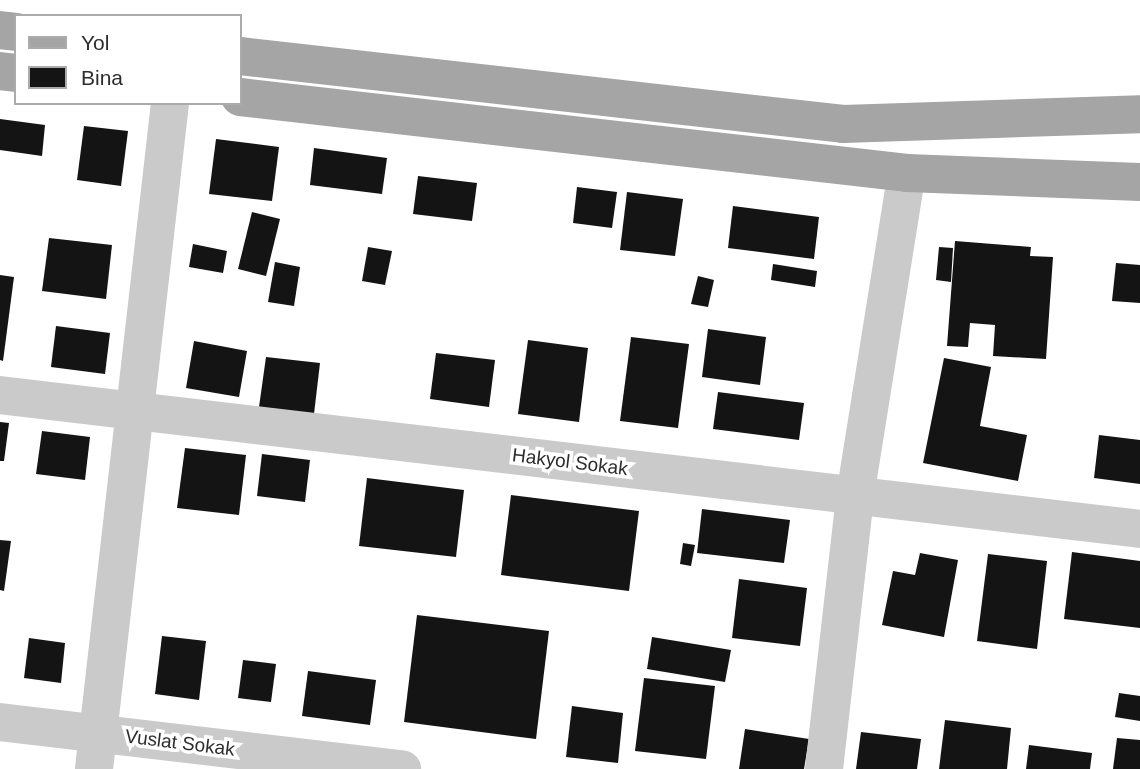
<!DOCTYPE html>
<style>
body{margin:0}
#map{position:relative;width:1140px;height:769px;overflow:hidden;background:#fff;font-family:Arial,sans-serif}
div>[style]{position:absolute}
.building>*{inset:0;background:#141414}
.minor>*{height:38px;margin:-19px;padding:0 19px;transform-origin:19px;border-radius:19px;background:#cacaca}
.major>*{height:38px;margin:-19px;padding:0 19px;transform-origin:19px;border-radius:19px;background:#a5a5a5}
span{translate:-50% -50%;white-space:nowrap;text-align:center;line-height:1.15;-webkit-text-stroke:7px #fff;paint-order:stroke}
.street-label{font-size:19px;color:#2d2d2d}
.legend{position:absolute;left:14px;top:14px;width:228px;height:91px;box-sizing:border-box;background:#fff;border:2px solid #ababab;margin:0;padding:9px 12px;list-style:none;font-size:21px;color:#2d2d2d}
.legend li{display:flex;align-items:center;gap:14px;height:35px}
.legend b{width:35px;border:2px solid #ababab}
</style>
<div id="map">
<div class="building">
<i style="clip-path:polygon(0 119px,45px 125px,42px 156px,0 150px)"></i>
<i style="clip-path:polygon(84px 126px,128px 131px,121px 186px,77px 180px)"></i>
<i style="clip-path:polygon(216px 139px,279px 147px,272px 201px,209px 194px)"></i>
<i style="clip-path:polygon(314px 148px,387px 158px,382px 194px,310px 185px)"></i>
<i style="clip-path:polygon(418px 176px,477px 183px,472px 221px,413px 214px)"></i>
<i style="clip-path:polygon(577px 187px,617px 192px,612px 228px,573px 223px)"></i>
<i style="clip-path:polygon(627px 192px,683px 199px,675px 256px,620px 250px)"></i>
<i style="clip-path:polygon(733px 206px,819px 217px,814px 259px,728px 248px)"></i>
<i style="clip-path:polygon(252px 212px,280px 219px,266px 276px,238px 269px)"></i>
<i style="clip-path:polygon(49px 238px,112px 245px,106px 299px,42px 291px)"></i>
<i style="clip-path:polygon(955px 241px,1031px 247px,1030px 256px,1053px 257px,1046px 359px,993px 356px,995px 325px,970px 323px,968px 347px,947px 346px)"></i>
<i style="clip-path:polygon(193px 244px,227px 251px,223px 273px,189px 267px)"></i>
<i style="clip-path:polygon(368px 247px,392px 251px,385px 285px,362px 281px)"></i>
<i style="clip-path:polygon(939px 247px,953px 248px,951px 282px,936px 280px)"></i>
<i style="clip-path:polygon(275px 262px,300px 267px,294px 306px,268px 302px)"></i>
<i style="clip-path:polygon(1116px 263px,1140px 265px,1140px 303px,1112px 301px)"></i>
<i style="clip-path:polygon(773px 264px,817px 271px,815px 287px,771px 280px)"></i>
<i style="clip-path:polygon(0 275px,14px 277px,3px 361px,0 360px)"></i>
<i style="clip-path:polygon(698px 276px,714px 280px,708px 307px,691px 304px)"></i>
<i style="clip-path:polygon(56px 326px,110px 333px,105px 374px,51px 367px)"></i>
<i style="clip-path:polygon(708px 329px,766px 337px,760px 385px,702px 377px)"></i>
<i style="clip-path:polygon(631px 337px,689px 344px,678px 428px,620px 421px)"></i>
<i style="clip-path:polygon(528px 340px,588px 348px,579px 422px,518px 414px)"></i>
<i style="clip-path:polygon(194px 341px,247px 351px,239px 397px,186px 388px)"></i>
<i style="clip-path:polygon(436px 353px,495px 360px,489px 407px,430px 399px)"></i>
<i style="clip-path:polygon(266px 357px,320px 363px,314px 414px,259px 407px)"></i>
<i style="clip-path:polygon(944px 358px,991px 367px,980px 426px,1027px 435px,1018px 481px,923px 463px)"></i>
<i style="clip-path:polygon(718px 392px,804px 403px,799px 440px,713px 429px)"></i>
<i style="clip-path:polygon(0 422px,9px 423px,4px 461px,0 461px)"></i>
<i style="clip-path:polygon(42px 431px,90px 437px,85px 480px,36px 474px)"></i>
<i style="clip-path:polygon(1099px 435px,1140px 440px,1140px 484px,1094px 478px)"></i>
<i style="clip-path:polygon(185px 448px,246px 455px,239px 515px,177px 508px)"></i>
<i style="clip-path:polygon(262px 454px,310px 460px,305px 502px,257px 496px)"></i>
<i style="clip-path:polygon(367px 478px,464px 490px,456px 557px,359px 546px)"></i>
<i style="clip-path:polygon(511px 495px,639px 511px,629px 591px,501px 575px)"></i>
<i style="clip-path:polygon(702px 509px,790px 520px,784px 563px,697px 553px)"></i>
<i style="clip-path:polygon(0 540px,11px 541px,4px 591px,0 590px)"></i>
<i style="clip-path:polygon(683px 543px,695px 545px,691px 566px,680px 564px)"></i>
<i style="clip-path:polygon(1072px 552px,1140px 561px,1140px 628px,1064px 619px)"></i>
<i style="clip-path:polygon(920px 553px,958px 560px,944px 637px,882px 625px,893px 571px,915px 575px)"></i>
<i style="clip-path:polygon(988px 554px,1047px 561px,1037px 649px,977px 641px)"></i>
<i style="clip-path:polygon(739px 579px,807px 588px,800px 646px,732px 638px)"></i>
<i style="clip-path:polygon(417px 615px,549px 631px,536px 739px,404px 722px)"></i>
<i style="clip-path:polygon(162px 636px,206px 641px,199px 700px,155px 694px)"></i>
<i style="clip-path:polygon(652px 637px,731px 650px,725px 682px,647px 669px)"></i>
<i style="clip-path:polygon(29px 638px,65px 643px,61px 683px,24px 678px)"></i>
<i style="clip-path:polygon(243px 660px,276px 664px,271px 702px,238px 698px)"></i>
<i style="clip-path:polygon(308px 671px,376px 680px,370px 725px,302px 716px)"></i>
<i style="clip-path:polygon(644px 678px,715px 686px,706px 759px,635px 751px)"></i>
<i style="clip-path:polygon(1119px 693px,1140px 696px,1140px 721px,1115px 717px)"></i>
<i style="clip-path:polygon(572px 706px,623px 713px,618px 763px,566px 757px)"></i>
<i style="clip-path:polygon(945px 720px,1011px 728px,1007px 769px,939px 769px)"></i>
<i style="clip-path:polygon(745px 729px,809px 739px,804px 769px,739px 769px)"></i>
<i style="clip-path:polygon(861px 732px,921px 739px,917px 769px,856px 769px)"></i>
<i style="clip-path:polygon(1117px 738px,1140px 740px,1140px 769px,1113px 769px)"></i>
<i style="clip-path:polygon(1029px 745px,1092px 753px,1090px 769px,1026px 769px)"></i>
</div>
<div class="minor">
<i style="left:0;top:395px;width:1148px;rotate:6.7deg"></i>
<i style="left:0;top:722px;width:405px;rotate:6.7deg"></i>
<i style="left:94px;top:769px;width:670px;rotate:-83.49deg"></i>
<i style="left:824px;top:769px;width:275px;rotate:-83.5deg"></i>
<i style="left:855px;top:496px;width:327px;rotate:-80.9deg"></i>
</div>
<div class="major">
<i style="left:0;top:30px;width:16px;rotate:7deg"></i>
<i style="left:240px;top:56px;width:607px;rotate:6.43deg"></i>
<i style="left:843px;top:124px;width:297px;rotate:-1.9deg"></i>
<i style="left:0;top:71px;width:16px;rotate:7deg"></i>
<i style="left:240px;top:97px;width:671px;rotate:6.5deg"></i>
<i style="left:907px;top:173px;width:233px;rotate:2.2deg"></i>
</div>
<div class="street-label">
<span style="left:570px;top:462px;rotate:7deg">Hakyol Sokak</span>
<span style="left:180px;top:743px;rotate:7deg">Vuslat Sokak</span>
</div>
<ul class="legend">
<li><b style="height:9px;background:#a5a5a5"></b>Yol</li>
<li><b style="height:19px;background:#141414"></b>Bina</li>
</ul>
</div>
